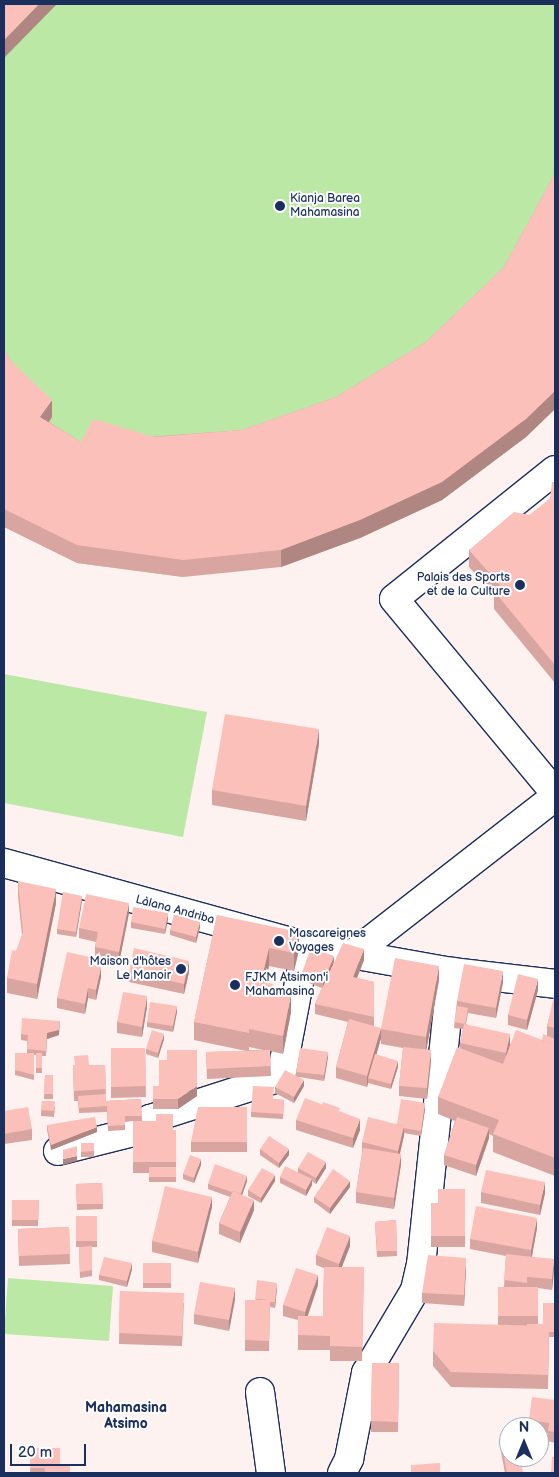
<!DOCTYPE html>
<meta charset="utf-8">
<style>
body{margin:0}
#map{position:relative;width:559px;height:1477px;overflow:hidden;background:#fef2f1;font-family:"Balsamiq Sans",sans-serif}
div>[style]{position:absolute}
.green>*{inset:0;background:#bce8a6}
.roads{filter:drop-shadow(1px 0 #1b2f5e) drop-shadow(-1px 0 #1b2f5e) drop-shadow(0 1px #1b2f5e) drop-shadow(0 -1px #1b2f5e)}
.minor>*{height:28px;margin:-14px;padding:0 14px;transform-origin:14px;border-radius:14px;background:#fff}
.wall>*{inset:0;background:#d9a5a0}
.shaded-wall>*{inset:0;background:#b08682}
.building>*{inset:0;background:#fcc0ba}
.dots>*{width:14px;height:14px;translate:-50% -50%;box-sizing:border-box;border:2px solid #fff;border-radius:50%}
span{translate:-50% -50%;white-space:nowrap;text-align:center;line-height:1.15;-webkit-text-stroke:4px #fff;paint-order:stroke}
.poi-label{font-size:12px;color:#1b2f5e}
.left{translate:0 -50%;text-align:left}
.right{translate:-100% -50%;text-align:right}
.street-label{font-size:12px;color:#1b2f5e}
.neighbourhood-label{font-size:14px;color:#1b2f5e;font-weight:700}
.frame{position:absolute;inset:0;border:5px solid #1b2f5e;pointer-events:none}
.north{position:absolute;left:499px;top:1417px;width:50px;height:50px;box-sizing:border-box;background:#fff;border:1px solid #a4acbf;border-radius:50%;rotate:0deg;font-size:14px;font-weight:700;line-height:20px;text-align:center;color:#1b2f5e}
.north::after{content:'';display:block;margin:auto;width:18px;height:22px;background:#1b2f5e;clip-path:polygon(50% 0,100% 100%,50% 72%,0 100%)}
.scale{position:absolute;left:10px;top:1444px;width:76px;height:22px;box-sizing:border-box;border:2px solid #1b2f5e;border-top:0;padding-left:6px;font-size:15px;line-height:18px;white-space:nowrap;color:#1b2f5e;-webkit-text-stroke:4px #fff;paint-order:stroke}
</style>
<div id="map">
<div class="green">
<i style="clip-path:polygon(4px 4px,555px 4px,555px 409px,526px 437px,442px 500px,360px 538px,183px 577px,77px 563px,4px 527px)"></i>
<i style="clip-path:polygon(4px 674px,207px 712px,183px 837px,4px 803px)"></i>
<i style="clip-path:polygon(8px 1278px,113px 1286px,109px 1341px,4px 1334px)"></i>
</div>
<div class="roads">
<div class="minor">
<i style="left:555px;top:470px;width:206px;rotate:141.3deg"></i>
<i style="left:394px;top:599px;width:252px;rotate:50.3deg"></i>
<i style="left:4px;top:863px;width:313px;rotate:15.4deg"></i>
<i style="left:306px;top:946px;width:148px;rotate:10.1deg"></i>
<i style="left:452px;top:972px;width:104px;rotate:6.6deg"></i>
<i style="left:353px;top:954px;width:256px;rotate:-37.9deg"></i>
<i style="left:58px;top:1151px;width:73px;rotate:-14.2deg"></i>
<i style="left:129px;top:1133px;width:9px;rotate:-96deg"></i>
<i style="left:128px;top:1124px;width:19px"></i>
<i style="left:147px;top:1124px;width:6px;rotate:-59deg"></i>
<i style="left:150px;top:1119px;width:138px;rotate:-17.8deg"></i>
<i style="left:281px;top:1077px;width:133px;rotate:-79.2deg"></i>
<i style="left:260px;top:1392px;width:82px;rotate:82.3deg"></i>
<i style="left:342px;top:1473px;width:16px;rotate:-63deg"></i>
<i style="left:349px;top:1459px;width:88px;rotate:-78.8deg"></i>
<i style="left:366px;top:1373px;width:96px;rotate:-59.4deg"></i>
<i style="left:415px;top:1290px;width:26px;rotate:-77deg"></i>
<i style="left:421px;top:1265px;width:295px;rotate:-84deg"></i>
</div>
</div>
<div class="wall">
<i style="clip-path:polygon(555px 173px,555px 409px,526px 437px,442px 500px,360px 538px,281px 567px,183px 577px,77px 563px,4px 527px,4px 349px,11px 361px,52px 417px,49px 422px,81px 442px,242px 430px,336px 397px,426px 342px,504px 267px)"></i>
<i style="clip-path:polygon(555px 482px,555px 683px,494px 609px,494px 595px,469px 567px,469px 550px,530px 515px,550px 499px)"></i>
<i style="clip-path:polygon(319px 744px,306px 821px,212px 805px,212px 790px)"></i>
<i style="clip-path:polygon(18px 881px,56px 903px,37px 999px,7px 993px,7px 978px,22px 935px,18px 896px)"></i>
<i style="clip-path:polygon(82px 901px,76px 937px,57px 934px,57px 929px)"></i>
<i style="clip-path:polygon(129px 913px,119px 963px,95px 958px,95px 947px,96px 942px,79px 938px,79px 928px)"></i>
<i style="clip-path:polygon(evenodd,217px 915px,299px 950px,294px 971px,269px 966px,265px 983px,273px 990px,291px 1012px,283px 1054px,270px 1051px,271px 1076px,207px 1079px,206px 1052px,246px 1051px,194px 1040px,194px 1022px,217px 915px,249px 1047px,263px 1050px,249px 1050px,249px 1047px)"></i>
<i style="clip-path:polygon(168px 919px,165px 934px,131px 928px,131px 922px)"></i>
<i style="clip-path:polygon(200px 927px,196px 943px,170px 935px,170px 930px)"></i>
<i style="clip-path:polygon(364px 960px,357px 978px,374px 982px,374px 1026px,381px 1038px,376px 1055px,398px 1067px,391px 1089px,368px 1083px,367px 1087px,336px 1078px,336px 1067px,348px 1022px,315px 1014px,315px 1004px,322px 988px,301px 980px,301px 975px,334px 962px,330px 970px)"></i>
<i style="clip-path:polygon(94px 965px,101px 977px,96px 1000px,88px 998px,85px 1014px,57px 1008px,57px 998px)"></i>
<i style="clip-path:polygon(129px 972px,189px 972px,184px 994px,129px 982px)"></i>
<i style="clip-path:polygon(439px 980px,426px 1050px,431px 1061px,427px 1099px,399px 1096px,399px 1086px,403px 1048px,381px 1044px,381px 1029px)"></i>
<i style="clip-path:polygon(503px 982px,496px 1018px,468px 1013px,466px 1024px,510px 1044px,542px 1040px,547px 1035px,547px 1026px,555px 997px,555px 1176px,493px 1152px,493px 1136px,489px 1134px,489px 1138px,476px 1176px,444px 1165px,444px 1155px,455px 1121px,438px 1114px,438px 1097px,460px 1048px,460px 1043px,463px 1029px,454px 1028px,457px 1001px)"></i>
<i style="clip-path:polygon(538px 990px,527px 1030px,508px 1025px,508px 1015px)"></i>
<i style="clip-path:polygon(147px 1007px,142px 1037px,117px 1033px,117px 1022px)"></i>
<i style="clip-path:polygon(177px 1012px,173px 1032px,147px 1027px,147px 1022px)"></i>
<i style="clip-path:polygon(21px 1034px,59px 1035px,47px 1039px,46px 1056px,42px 1056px,42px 1073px,36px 1073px,36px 1055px,34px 1055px,34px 1080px,15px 1075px,15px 1053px,27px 1053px,27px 1041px,21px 1040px)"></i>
<i style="clip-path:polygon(164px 1039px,158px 1058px,146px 1054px,146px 1049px)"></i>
<i style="clip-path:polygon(111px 1048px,145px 1048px,146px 1097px,111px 1098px)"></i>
<i style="clip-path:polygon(328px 1057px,324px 1081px,299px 1077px,304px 1086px,294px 1103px,275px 1093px,275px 1087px,296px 1076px,296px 1072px)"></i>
<i style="clip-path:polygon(73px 1065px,105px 1065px,106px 1101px,141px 1099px,142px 1121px,173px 1130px,176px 1130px,176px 1182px,149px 1182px,149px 1173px,133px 1173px,133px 1121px,125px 1122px,125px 1130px,108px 1131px,107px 1112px,79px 1113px,78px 1101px,74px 1101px)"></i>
<i style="clip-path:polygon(45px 1075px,53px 1075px,53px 1099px,44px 1099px)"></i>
<i style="clip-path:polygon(153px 1086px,197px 1096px,178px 1109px,153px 1109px)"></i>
<i style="clip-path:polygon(273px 1099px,284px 1100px,283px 1119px,251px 1117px,251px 1112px)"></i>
<i style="clip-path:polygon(42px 1101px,55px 1107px,54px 1117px,41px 1116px)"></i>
<i style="clip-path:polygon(247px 1107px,247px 1152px,191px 1152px,191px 1142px)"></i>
<i style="clip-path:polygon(425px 1109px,421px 1136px,404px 1133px,400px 1154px,401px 1164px,394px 1209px,356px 1203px,356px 1192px,362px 1153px,362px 1142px)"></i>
<i style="clip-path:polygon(4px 1111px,32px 1129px,32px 1140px,4px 1144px)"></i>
<i style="clip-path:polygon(340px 1112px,360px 1130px,353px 1148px,296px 1130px,296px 1120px)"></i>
<i style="clip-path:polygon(47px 1125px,97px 1132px,51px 1150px,47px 1130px)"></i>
<i style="clip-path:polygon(81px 1143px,94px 1143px,94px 1157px,81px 1157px)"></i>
<i style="clip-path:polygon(260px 1149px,289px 1155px,279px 1168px,260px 1155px)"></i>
<i style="clip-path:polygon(201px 1165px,194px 1183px,183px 1179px,183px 1174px)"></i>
<i style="clip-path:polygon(298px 1168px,326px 1168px,316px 1184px,312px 1181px,312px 1185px,306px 1196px,280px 1183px,280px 1177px,298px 1173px)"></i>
<i style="clip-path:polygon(247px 1181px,242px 1195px,254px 1210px,240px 1243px,219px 1234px,219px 1223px,230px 1197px,208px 1189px,208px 1184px)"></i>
<i style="clip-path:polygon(275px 1181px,261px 1203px,248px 1196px,248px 1190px)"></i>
<i style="clip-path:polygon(102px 1183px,103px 1209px,77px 1210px,76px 1184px)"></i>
<i style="clip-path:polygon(350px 1187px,330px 1214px,314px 1202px,314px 1197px)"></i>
<i style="clip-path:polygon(465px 1189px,465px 1247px,431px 1247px,431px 1203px,438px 1203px)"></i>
<i style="clip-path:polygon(481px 1192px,545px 1193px,540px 1215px,481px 1203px)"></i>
<i style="clip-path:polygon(12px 1200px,39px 1200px,38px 1226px,12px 1226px)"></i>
<i style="clip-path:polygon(212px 1207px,198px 1263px,152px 1252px,152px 1241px)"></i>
<i style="clip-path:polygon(76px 1216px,97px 1216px,97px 1247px,92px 1247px,92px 1276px,80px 1278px,79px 1247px,76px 1247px)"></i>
<i style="clip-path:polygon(396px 1220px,397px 1256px,377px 1257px,375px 1222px)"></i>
<i style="clip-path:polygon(69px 1227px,70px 1264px,19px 1266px,18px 1229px)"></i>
<i style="clip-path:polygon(537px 1228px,532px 1257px,554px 1270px,552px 1290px,538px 1288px,538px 1324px,543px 1324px,555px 1303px,555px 1337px,549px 1337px,548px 1389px,451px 1387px,433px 1366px,433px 1351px,498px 1325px,498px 1287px,504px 1287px,506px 1256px,470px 1249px,470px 1239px)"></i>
<i style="clip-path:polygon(350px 1246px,342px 1267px,364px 1267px,362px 1361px,330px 1361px,330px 1350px,298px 1350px,298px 1320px,283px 1316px,283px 1305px,318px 1285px,308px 1316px,323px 1316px,324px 1268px,316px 1265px,316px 1255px)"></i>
<i style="clip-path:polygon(143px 1263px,171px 1263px,171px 1288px,143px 1288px)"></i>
<i style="clip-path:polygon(466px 1268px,464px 1306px,422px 1303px,422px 1293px)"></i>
<i style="clip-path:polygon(132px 1269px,127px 1287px,99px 1280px,99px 1275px)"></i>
<i style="clip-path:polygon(277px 1288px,275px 1308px,270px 1307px,269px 1351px,245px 1351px,245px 1300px,255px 1300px)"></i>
<i style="clip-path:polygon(120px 1291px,184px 1303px,182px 1346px,119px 1344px)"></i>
<i style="clip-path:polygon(235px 1299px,229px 1331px,194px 1324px,194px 1314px)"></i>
<i style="clip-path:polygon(372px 1363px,399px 1363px,398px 1432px,371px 1432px)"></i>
<i style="clip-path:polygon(555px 1400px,555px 1443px,548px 1441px,548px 1433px,539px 1432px,539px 1427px,529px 1427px,529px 1420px)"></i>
<i style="clip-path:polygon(501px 1441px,523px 1473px,505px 1473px,501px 1452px)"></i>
<i style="clip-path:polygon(31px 1448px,60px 1464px,70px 1473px,30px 1473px)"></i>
</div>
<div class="shaded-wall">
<i style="clip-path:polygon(39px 4px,57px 4px,4px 58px,4px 40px)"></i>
<i style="clip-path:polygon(555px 391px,555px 409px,526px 437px,442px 500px,360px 538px,281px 567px,281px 550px)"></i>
<i style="clip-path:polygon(52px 400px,52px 417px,40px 435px,40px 417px)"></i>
<i style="clip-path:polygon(319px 729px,319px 744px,306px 821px,306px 806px)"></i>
<i style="clip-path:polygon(56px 889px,56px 903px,37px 999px,37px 984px)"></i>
<i style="clip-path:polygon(82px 896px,82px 901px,76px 937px,76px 932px)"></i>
<i style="clip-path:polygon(129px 903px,129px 913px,119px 963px,119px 952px)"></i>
<i style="clip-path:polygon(168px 913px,168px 919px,165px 934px,165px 929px)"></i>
<i style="clip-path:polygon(200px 922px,200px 927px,196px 943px,196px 937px)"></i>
<i style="clip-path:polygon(299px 932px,299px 950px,294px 971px,294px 953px)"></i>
<i style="clip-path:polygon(269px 948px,269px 966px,261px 1000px,261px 982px)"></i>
<i style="clip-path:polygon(364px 949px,364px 960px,353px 988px,353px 977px)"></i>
<i style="clip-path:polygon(334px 956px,334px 962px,323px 989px,323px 983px)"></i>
<i style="clip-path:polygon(189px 961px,189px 972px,184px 994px,184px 984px)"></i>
<i style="clip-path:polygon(439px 966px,439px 980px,426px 1052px,426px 1037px)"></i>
<i style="clip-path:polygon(101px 967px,101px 977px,96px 1000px,96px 990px)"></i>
<i style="clip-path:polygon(503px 971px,503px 982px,496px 1018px,496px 1008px)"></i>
<i style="clip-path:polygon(538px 979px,538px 990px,527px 1030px,527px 1020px)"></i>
<i style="clip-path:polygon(88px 988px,88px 998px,85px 1014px,85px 1004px)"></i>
<i style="clip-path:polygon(291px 994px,291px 1012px,283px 1054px,283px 1036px)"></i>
<i style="clip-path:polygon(147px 996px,147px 1007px,142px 1037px,142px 1027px)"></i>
<i style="clip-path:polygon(177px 1006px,177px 1012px,173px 1032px,173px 1026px)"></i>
<i style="clip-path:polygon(60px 1021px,59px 1035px,47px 1039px,46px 1056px,47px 1033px)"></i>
<i style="clip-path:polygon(381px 1028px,381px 1038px,370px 1078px,368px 1078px,368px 1083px,367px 1087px,367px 1076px)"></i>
<i style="clip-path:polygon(164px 1034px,164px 1039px,158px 1058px,158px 1053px)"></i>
<i style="clip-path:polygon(510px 1034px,510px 1044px,506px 1064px,506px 1053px)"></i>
<i style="clip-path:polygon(431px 1050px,431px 1061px,427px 1099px,427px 1088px)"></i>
<i style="clip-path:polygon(328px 1052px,328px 1057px,324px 1081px,324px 1075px)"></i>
<i style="clip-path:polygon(398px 1061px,398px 1067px,391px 1089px,391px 1084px)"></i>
<i style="clip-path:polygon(304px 1080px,304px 1086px,294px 1103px,294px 1097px)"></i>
<i style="clip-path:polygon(197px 1086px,197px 1096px,178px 1109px,178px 1099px)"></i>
<i style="clip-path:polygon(425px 1103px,425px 1109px,421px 1136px,421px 1131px)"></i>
<i style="clip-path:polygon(360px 1119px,360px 1130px,353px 1148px,353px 1138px)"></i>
<i style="clip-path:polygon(404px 1126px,404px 1136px,398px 1161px,398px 1151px)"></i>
<i style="clip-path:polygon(97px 1127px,97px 1132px,51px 1150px,51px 1145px)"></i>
<i style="clip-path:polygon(489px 1128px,489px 1138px,476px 1176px,476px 1165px)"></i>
<i style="clip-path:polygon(289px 1149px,289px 1155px,279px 1168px,279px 1163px)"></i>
<i style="clip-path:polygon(401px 1154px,401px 1164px,394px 1209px,394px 1198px)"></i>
<i style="clip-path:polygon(77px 1156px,77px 1161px,63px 1165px,63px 1159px)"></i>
<i style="clip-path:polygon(201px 1159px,201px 1165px,194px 1183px,194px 1178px)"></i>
<i style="clip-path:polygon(326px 1162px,326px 1168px,316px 1184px,316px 1178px)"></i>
<i style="clip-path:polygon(275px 1175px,275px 1181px,261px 1203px,261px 1198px)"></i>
<i style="clip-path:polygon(247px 1176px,247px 1181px,240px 1201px,240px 1195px)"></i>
<i style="clip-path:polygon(312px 1179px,312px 1185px,306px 1196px,306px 1190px)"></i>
<i style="clip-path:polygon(350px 1181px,350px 1187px,330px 1214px,330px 1208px)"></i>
<i style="clip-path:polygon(545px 1182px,545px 1193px,540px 1215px,540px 1205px)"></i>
<i style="clip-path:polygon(212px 1197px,212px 1207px,198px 1263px,198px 1252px)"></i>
<i style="clip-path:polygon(254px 1200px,254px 1210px,240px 1243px,240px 1232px)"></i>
<i style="clip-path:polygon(537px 1218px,537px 1228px,531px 1260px,531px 1250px)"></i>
<i style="clip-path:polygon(350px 1236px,350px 1246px,339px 1274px,339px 1264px)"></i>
<i style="clip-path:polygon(466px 1258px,466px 1268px,464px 1306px,464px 1295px)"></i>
<i style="clip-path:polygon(554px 1259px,554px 1270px,552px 1290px,552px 1279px)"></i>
<i style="clip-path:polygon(132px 1263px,132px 1269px,127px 1287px,127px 1281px)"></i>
<i style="clip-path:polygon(318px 1275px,318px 1285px,305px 1323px,305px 1312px)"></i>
<i style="clip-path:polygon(277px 1283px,277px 1288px,275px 1308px,275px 1302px)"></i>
<i style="clip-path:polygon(235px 1288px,235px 1299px,229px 1331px,229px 1320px)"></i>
</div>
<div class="building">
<i style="clip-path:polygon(4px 4px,39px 4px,4px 40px)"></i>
<i style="clip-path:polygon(555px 173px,555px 391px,526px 419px,442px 482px,360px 520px,281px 550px,183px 560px,77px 545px,4px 509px,4px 349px,11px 361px,52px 400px,40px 417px,81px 442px,93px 419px,154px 437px,242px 430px,336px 397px,426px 342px,504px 267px)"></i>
<i style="clip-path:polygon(552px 482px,555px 482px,555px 665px,494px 591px,500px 585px,469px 550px,514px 512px,530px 515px,550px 499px)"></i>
<i style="clip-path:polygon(225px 714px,319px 729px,306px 806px,212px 790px)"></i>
<i style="clip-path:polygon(18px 881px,56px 889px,37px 984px,7px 978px,12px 950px,16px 951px,23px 932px)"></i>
<i style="clip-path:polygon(63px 892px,82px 896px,76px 932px,57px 929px)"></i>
<i style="clip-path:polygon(86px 894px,129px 903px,119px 952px,95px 947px,98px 932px,79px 928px)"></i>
<i style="clip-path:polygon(133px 907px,168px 913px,165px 929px,131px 922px)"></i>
<i style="clip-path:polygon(174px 914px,200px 922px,196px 937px,170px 930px)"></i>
<i style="clip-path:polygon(217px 915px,299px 932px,294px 953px,269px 948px,261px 982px,273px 984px,272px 990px,291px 994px,283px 1036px,249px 1029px,249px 1033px,194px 1022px)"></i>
<i style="clip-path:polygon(343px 943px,364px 949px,353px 977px,374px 982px,374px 1017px,315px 1004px)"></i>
<i style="clip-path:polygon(134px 948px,189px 961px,184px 984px,129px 972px)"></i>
<i style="clip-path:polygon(311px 948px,334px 956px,323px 983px,301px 975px)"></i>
<i style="clip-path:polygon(67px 952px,94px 958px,93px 965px,101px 967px,96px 990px,88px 988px,85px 1004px,57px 998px)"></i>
<i style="clip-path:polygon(395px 958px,439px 966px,426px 1037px,381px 1029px)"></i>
<i style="clip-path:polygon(464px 964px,503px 971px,496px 1008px,457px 1001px)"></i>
<i style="clip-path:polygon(518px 974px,538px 979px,527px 1020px,508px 1015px)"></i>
<i style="clip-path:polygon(123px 992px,147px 996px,142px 1027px,117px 1022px)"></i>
<i style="clip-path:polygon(554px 996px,555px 997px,555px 1028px,547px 1026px)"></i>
<i style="clip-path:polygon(150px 1002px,177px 1006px,173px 1026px,147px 1022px)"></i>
<i style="clip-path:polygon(457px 1006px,468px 1008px,465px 1024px,454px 1022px)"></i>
<i style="clip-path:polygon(22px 1018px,60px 1021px,59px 1030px,47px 1033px,46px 1051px,27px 1049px,28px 1035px,21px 1034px)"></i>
<i style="clip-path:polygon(349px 1019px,381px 1028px,367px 1076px,336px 1067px)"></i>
<i style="clip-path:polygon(464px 1024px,510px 1034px,506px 1053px,460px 1043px)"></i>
<i style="clip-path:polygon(152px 1030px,164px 1034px,158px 1053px,146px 1049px)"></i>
<i style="clip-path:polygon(516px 1030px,555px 1045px,555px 1158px,493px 1134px,499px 1120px,438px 1097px,457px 1047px,503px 1064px)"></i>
<i style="clip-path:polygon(543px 1034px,555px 1039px,555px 1045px,542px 1040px)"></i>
<i style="clip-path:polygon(403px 1047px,431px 1050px,427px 1088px,399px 1086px)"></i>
<i style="clip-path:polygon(111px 1048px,145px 1048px,146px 1086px,111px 1087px)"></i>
<i style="clip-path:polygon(300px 1048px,328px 1052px,324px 1075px,296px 1072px)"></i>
<i style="clip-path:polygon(167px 1050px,197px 1050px,197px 1086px,178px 1099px,153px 1099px,153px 1086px,159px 1086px,159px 1060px,167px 1060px)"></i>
<i style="clip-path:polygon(270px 1050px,271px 1066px,207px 1069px,206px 1052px)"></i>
<i style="clip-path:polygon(15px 1053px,34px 1053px,34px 1075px,15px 1070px)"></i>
<i style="clip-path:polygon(36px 1053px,42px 1053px,42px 1068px,36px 1068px)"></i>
<i style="clip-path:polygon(375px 1054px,398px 1061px,391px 1084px,368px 1078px)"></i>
<i style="clip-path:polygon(88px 1055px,89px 1065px,75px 1065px,74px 1056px)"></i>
<i style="clip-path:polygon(73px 1065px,105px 1065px,106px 1089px,74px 1091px)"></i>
<i style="clip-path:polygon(285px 1070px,304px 1080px,294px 1097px,275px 1087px)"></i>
<i style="clip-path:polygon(45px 1075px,53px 1075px,53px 1094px,44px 1094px)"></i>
<i style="clip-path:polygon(253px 1086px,274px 1087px,273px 1099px,284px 1100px,283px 1114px,251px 1112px)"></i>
<i style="clip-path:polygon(106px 1094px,106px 1101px,141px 1099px,142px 1116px,125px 1116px,125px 1125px,108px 1126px,107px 1106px,79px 1108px,78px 1096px)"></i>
<i style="clip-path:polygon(305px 1098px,360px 1119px,353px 1138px,296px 1120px)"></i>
<i style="clip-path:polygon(401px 1099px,425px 1103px,421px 1131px,403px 1128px,404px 1126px,397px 1124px)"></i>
<i style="clip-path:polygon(42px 1101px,55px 1101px,54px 1111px,41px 1110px)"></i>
<i style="clip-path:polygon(323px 1102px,340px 1108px,339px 1111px,322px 1105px)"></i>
<i style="clip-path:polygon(28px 1107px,32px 1129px,4px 1134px,4px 1111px)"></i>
<i style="clip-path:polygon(198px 1107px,247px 1107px,247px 1142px,191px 1142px)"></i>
<i style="clip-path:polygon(156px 1114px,173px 1114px,173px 1130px,133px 1130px,133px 1121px,156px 1121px)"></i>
<i style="clip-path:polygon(95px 1117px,97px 1127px,51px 1145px,47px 1125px)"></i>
<i style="clip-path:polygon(368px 1117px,404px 1126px,398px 1151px,362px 1142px)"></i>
<i style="clip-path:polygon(457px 1117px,489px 1128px,476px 1165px,444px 1155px)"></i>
<i style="clip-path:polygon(133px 1130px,176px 1130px,176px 1162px,133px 1162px)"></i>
<i style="clip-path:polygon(269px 1136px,289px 1149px,279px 1163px,260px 1149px)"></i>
<i style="clip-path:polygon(81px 1143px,94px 1143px,94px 1151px,81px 1152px)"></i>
<i style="clip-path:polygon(77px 1146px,77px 1156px,63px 1159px,63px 1150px)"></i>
<i style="clip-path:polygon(363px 1148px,401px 1154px,394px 1198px,356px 1192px)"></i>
<i style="clip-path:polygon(308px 1152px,326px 1162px,316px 1178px,298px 1168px)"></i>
<i style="clip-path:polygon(190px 1155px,201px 1159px,194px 1178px,183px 1174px)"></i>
<i style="clip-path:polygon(215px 1164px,247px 1176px,241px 1194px,233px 1191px,232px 1192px,208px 1184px)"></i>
<i style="clip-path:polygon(285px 1166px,312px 1179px,306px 1190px,280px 1177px)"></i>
<i style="clip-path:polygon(149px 1167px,176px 1167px,176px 1177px,149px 1177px)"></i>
<i style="clip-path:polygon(262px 1168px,275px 1175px,261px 1198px,248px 1190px)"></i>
<i style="clip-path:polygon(333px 1169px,350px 1181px,330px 1208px,314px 1197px)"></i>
<i style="clip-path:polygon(486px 1170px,545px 1182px,540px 1205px,481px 1192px)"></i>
<i style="clip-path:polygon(102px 1183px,103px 1204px,77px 1204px,76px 1184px)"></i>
<i style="clip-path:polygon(165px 1186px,212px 1197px,198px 1252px,152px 1241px)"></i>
<i style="clip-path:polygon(438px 1189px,465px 1189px,465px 1236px,431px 1236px,431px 1203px,438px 1203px)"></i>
<i style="clip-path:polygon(233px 1191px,254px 1200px,240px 1232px,219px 1223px)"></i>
<i style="clip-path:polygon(12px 1200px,39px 1200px,38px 1220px,12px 1220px)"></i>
<i style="clip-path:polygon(476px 1206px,537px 1218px,531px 1250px,470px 1239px)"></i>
<i style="clip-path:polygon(76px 1216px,97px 1216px,97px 1241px,76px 1241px)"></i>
<i style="clip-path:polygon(396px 1220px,397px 1251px,377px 1251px,375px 1222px)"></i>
<i style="clip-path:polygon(69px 1227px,70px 1254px,19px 1256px,18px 1229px)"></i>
<i style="clip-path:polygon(327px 1227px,350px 1236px,339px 1264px,316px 1255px)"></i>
<i style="clip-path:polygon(92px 1246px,92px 1270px,80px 1272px,79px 1247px)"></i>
<i style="clip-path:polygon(506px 1254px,554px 1259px,552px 1279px,527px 1277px,527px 1283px,504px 1280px)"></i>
<i style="clip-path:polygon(428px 1255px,466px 1258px,464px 1295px,422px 1293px)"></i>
<i style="clip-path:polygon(104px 1257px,132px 1263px,127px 1281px,99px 1275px)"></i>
<i style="clip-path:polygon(143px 1263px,171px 1263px,171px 1283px,143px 1283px)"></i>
<i style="clip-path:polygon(324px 1267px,364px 1267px,362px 1347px,330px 1346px,330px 1336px,298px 1335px,298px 1316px,323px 1316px)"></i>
<i style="clip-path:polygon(296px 1268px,318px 1275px,305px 1312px,283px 1305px)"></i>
<i style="clip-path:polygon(257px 1280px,277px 1283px,275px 1302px,270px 1302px,270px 1300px,255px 1299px)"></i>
<i style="clip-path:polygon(200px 1282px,235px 1288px,229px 1320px,194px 1314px)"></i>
<i style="clip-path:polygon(498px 1287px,538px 1287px,538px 1316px,498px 1316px)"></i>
<i style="clip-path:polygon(120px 1291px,184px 1293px,182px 1336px,119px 1333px)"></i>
<i style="clip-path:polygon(245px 1300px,270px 1300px,269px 1341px,245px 1340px)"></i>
<i style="clip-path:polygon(543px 1303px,555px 1303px,555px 1332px,549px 1332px,549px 1326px,527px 1326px,527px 1324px,543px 1324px)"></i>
<i style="clip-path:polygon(434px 1323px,549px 1326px,548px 1375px,451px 1372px,433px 1351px)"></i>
<i style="clip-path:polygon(372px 1363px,399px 1363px,398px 1422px,371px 1421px)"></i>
<i style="clip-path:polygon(532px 1397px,555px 1400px,555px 1432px,548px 1431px,549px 1423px,529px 1420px)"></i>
<i style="clip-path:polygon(509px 1440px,509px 1457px,520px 1457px,523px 1473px,507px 1473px,501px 1441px)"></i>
<i style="clip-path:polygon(31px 1448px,60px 1448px,60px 1464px,44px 1464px,44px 1468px,30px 1468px)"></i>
<i style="clip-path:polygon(552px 1457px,555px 1457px,555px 1473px,551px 1473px)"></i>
<i style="clip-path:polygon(440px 1463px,440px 1473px,411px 1473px,411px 1465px)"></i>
<i style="clip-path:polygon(44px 1464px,70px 1464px,70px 1473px,45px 1473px)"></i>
</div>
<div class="dots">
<i style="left:280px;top:206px;background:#1b2f5e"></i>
<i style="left:520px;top:585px;background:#1b2f5e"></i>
<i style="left:279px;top:941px;background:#1b2f5e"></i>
<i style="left:181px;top:969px;background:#1b2f5e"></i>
<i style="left:235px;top:985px;background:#1b2f5e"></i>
</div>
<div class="poi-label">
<span class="left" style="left:290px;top:206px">Kianja Barea<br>Mahamasina</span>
<span class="right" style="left:510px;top:585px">Palais des Sports<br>et de la Culture</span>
<span class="left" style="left:289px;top:941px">Mascareignes<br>Voyages</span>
<span class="right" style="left:171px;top:969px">Maison d'hôtes<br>Le Manoir</span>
<span class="left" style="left:245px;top:985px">FJKM Atsimon'i<br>Mahamasina</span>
</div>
<div class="street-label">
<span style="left:175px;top:910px;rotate:15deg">Làlana Andriba</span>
</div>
<div class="neighbourhood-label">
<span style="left:126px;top:1416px">Mahamasina<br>Atsimo</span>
</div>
<div class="frame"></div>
<div class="north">N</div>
<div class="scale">20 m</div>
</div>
